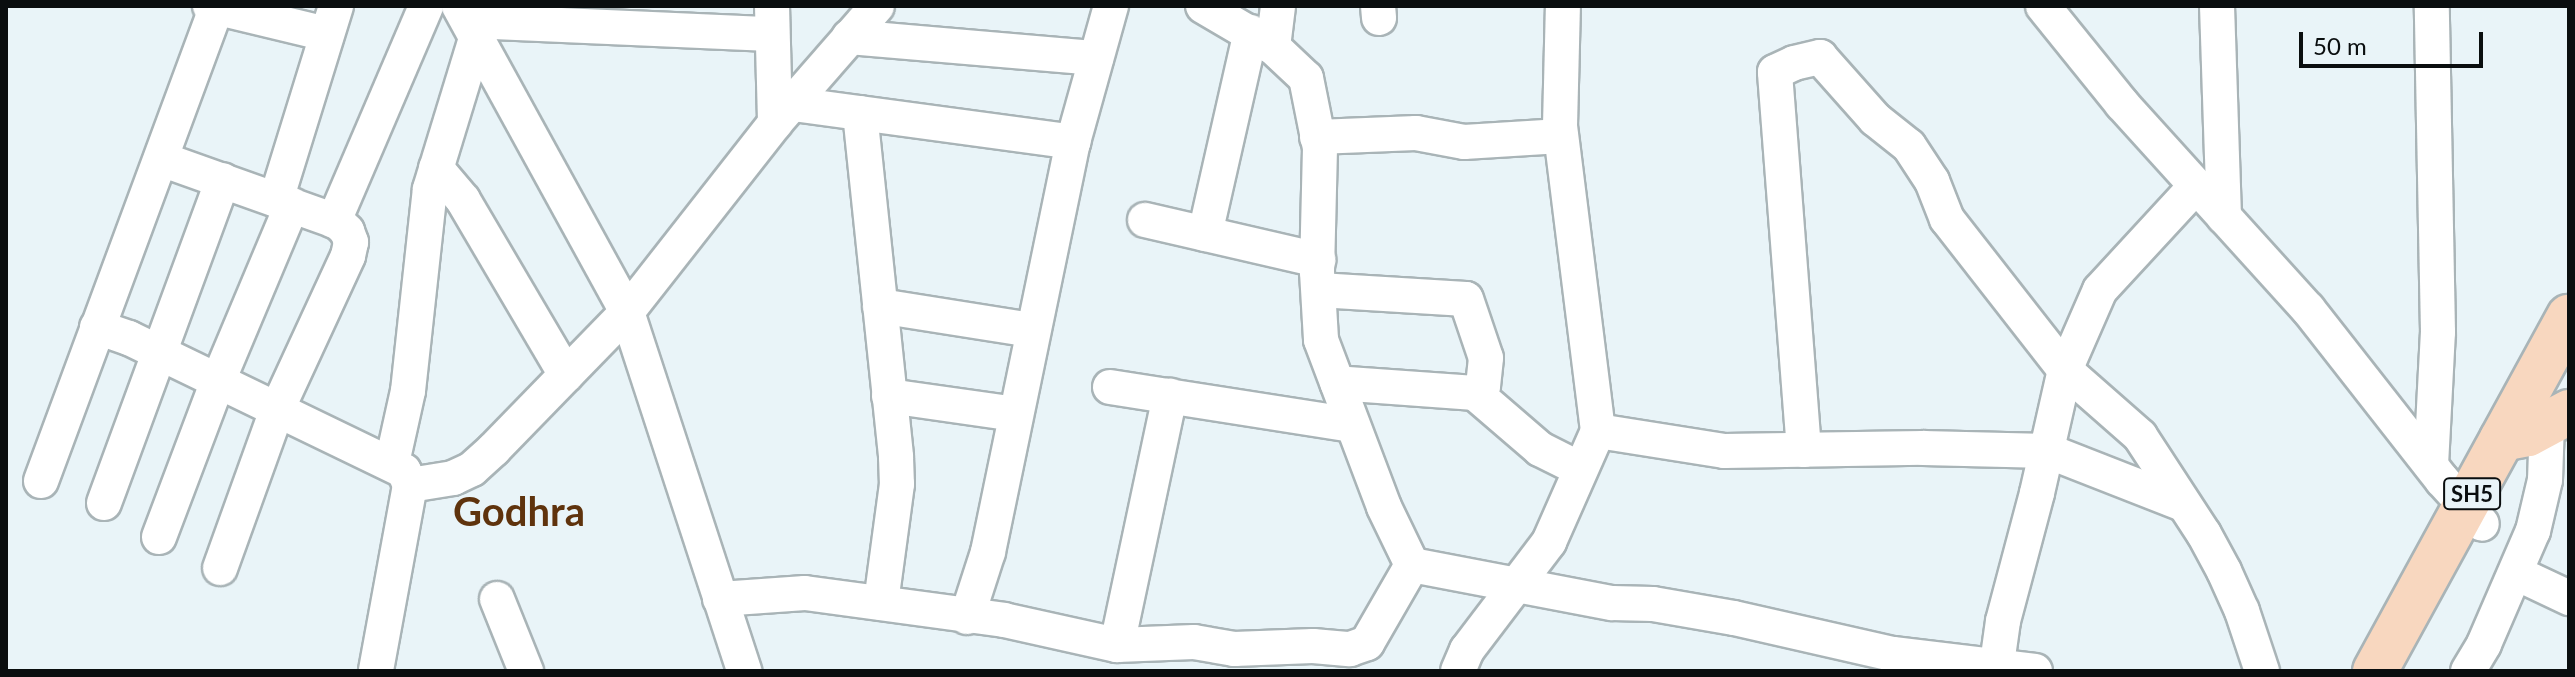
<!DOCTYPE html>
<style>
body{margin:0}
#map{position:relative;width:2575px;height:677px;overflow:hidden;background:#e9f4f8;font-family:Lato,sans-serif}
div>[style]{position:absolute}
.roads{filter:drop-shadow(2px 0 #a9b4b7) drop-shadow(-2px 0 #a9b4b7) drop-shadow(0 2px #a9b4b7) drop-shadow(0 -2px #a9b4b7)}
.minor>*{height:34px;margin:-17px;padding:0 17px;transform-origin:17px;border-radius:17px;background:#fff}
.major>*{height:44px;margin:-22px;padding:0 22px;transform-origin:22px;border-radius:22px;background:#f8d7bf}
span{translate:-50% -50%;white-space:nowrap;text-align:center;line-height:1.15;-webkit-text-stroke:6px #e9f4f8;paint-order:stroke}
.shield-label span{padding:2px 6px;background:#e9f4f8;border:2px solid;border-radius:6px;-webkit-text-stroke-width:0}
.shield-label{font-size:22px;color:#0a0e0f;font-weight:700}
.town-label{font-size:40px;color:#5f330d;font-weight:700}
.frame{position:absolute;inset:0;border:8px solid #0a0e0f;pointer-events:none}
.scale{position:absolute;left:2299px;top:32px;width:184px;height:36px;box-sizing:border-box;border:4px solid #0a0e0f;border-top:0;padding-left:10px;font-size:24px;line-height:28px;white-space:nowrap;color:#0a0e0f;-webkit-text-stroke:6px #e9f4f8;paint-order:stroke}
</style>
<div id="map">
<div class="roads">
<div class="minor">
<i style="left:210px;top:6px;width:120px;rotate:13.5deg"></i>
<i style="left:459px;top:6px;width:349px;rotate:61.2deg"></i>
<i style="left:627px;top:312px;width:378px;rotate:71.9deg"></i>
<i style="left:772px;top:6px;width:117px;rotate:88.5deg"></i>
<i style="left:1203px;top:6px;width:81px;rotate:30.4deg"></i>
<i style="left:1273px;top:47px;width:45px;rotate:43.2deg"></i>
<i style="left:1306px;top:78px;width:71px;rotate:78.7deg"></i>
<i style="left:1320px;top:148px;width:124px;rotate:91.4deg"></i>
<i style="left:1317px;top:272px;width:68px;rotate:86.6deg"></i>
<i style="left:1321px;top:340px;width:178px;rotate:69.3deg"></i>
<i style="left:1384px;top:507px;width:64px;rotate:64.2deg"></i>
<i style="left:1412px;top:565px;width:204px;rotate:10.8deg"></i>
<i style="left:1612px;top:603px;width:41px;rotate:1.4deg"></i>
<i style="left:1653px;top:604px;width:82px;rotate:9.8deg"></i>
<i style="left:1734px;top:618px;width:163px;rotate:12.8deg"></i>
<i style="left:1893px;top:654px;width:143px;rotate:6.8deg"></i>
<i style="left:1378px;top:6px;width:12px;rotate:85deg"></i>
<i style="left:2043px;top:6px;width:126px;rotate:51.1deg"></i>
<i style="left:2122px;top:104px;width:277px;rotate:47.8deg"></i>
<i style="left:2308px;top:309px;width:217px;rotate:51.9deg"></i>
<i style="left:2442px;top:480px;width:59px;rotate:47.7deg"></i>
<i style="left:2217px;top:6px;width:211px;rotate:88.1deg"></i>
<i style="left:470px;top:21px;width:301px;rotate:2.5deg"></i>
<i style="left:849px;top:37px;width:248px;rotate:4.9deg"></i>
<i style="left:1273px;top:47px;width:41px;rotate:-83deg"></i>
<i style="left:793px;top:104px;width:283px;rotate:7.7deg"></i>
<i style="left:860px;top:113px;width:346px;rotate:84deg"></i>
<i style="left:896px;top:457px;width:27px;rotate:88deg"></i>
<i style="left:897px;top:484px;width:120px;rotate:97.7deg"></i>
<i style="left:1317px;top:137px;width:99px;rotate:-2.3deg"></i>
<i style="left:1416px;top:133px;width:49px;rotate:10.6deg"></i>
<i style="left:1464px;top:142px;width:97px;rotate:-3.5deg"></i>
<i style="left:161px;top:159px;width:188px;rotate:19.6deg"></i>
<i style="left:338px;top:222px;width:13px;rotate:45deg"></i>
<i style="left:347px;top:231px;width:12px;rotate:70deg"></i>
<i style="left:351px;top:242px;width:14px;rotate:102deg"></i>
<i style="left:348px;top:256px;width:170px;rotate:114.8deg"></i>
<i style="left:277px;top:410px;width:168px;rotate:109.8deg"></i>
<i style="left:436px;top:168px;width:42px;rotate:49.8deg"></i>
<i style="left:463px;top:200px;width:203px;rotate:59.5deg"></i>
<i style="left:276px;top:200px;width:203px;rotate:-72.8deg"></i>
<i style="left:1145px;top:220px;width:178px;rotate:13deg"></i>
<i style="left:334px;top:221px;width:234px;rotate:-66.8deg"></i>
<i style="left:1205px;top:234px;width:207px;rotate:-77.2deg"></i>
<i style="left:1319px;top:290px;width:147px;rotate:3.5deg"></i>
<i style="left:1466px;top:299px;width:62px;rotate:71.3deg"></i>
<i style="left:1486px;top:358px;width:28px;rotate:96deg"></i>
<i style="left:1483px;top:386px;width:11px;rotate:139deg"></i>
<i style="left:1475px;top:393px;width:138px;rotate:-175.9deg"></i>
<i style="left:880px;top:306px;width:154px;rotate:9deg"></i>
<i style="left:97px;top:327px;width:34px;rotate:19deg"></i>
<i style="left:129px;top:338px;width:305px;rotate:25.8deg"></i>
<i style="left:404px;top:471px;width:15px;rotate:67deg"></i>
<i style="left:410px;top:485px;width:189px;rotate:100.4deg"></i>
<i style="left:1110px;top:387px;width:245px;rotate:8.9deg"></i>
<i style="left:1475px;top:393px;width:86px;rotate:40.7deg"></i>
<i style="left:1540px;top:449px;width:45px;rotate:26.6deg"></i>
<i style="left:889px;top:396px;width:127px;rotate:8.1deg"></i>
<i style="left:1598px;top:431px;width:128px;rotate:9deg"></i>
<i style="left:1724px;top:451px;width:199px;rotate:-0.9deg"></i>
<i style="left:1923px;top:448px;width:125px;rotate:1.4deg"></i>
<i style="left:2048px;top:451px;width:145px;rotate:21.4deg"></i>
<i style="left:1804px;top:450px;width:379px;rotate:-94.4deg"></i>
<i style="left:1775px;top:72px;width:21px;rotate:-25deg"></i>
<i style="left:1794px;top:63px;width:27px;rotate:-13deg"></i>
<i style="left:1820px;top:57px;width:83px;rotate:48.4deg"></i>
<i style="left:1875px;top:119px;width:43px;rotate:38.5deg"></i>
<i style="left:1909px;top:146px;width:42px;rotate:56.7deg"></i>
<i style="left:1932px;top:181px;width:41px;rotate:68.5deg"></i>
<i style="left:1947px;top:219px;width:192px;rotate:52deg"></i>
<i style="left:2065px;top:370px;width:100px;rotate:41.3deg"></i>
<i style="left:2140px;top:436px;width:117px;rotate:56.9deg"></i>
<i style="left:2204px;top:534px;width:42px;rotate:61.6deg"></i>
<i style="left:2224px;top:571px;width:44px;rotate:65.8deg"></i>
<i style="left:2242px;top:611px;width:63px;rotate:71.6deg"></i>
<i style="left:392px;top:463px;width:74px;rotate:-77.5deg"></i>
<i style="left:408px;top:391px;width:203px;rotate:-83.8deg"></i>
<i style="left:430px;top:189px;width:161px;rotate:-73deg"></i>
<i style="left:2431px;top:465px;width:133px;rotate:-87deg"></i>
<i style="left:2438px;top:332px;width:326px;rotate:-91.1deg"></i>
<i style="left:41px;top:481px;width:507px;rotate:-69.67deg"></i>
<i style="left:410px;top:485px;width:44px;rotate:-9.2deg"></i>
<i style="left:453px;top:478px;width:21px;rotate:-25deg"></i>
<i style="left:472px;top:469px;width:30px;rotate:-42deg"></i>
<i style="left:494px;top:449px;width:191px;rotate:-45.8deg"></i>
<i style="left:627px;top:312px;width:240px;rotate:-51.9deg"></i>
<i style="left:775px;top:123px;width:155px;rotate:-48.9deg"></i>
<i style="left:104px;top:503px;width:344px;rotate:-69.8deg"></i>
<i style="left:159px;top:537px;width:167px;rotate:-69.3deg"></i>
<i style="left:218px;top:381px;width:191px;rotate:-67.2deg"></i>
<i style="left:2516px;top:573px;width:59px;rotate:25.3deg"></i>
<i style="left:497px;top:599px;width:78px;rotate:68.1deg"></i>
<i style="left:720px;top:599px;width:85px;rotate:-4deg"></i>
<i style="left:805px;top:593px;width:201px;rotate:7.7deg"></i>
<i style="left:1004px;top:620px;width:116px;rotate:12.5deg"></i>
<i style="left:1117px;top:645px;width:77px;rotate:-2.2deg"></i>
<i style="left:1194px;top:642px;width:41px;rotate:9.9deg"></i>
<i style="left:1234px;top:649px;width:79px;rotate:-2.2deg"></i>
<i style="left:1313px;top:646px;width:37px;rotate:5deg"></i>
<i style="left:1350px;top:649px;width:18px;rotate:-19deg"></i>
<i style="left:1367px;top:643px;width:90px;rotate:-60deg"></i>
<i style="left:967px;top:617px;width:68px;rotate:-72.1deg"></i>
<i style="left:988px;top:552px;width:419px;rotate:-78.3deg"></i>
<i style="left:1073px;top:142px;width:141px;rotate:-74.4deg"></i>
<i style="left:1117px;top:645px;width:255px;rotate:-78deg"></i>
<i style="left:1458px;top:671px;width:23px;rotate:-67deg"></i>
<i style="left:1467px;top:650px;width:136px;rotate:-52.8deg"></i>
<i style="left:1549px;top:542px;width:121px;rotate:-66.2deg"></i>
<i style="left:1598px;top:431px;width:307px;rotate:-97.1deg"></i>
<i style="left:1560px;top:126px;width:120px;rotate:-88.6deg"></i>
<i style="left:1996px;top:671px;width:50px;rotate:-82deg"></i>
<i style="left:2003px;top:621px;width:132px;rotate:-75.1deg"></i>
<i style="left:2037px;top:493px;width:126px;rotate:-77.2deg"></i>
<i style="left:2065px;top:370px;width:87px;rotate:-66.4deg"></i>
<i style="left:2100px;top:290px;width:142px;rotate:-47.3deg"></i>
<i style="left:2468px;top:671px;width:31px;rotate:-59deg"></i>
<i style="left:2484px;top:644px;width:123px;rotate:-66.6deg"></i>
<i style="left:2533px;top:531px;width:52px;rotate:-76.8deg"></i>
<i style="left:2545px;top:480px;width:56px;rotate:-88deg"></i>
</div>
<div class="major">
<i style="left:2502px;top:439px;width:26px;rotate:-11deg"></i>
<i style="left:2528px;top:434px;width:47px;rotate:-28.2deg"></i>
<i style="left:2375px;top:671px;width:404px;rotate:-61.3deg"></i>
</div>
</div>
<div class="shield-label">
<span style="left:2472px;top:494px">SH5</span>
</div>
<div class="town-label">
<span style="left:519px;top:511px">Godhra</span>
</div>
<div class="frame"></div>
<div class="scale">50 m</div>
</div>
